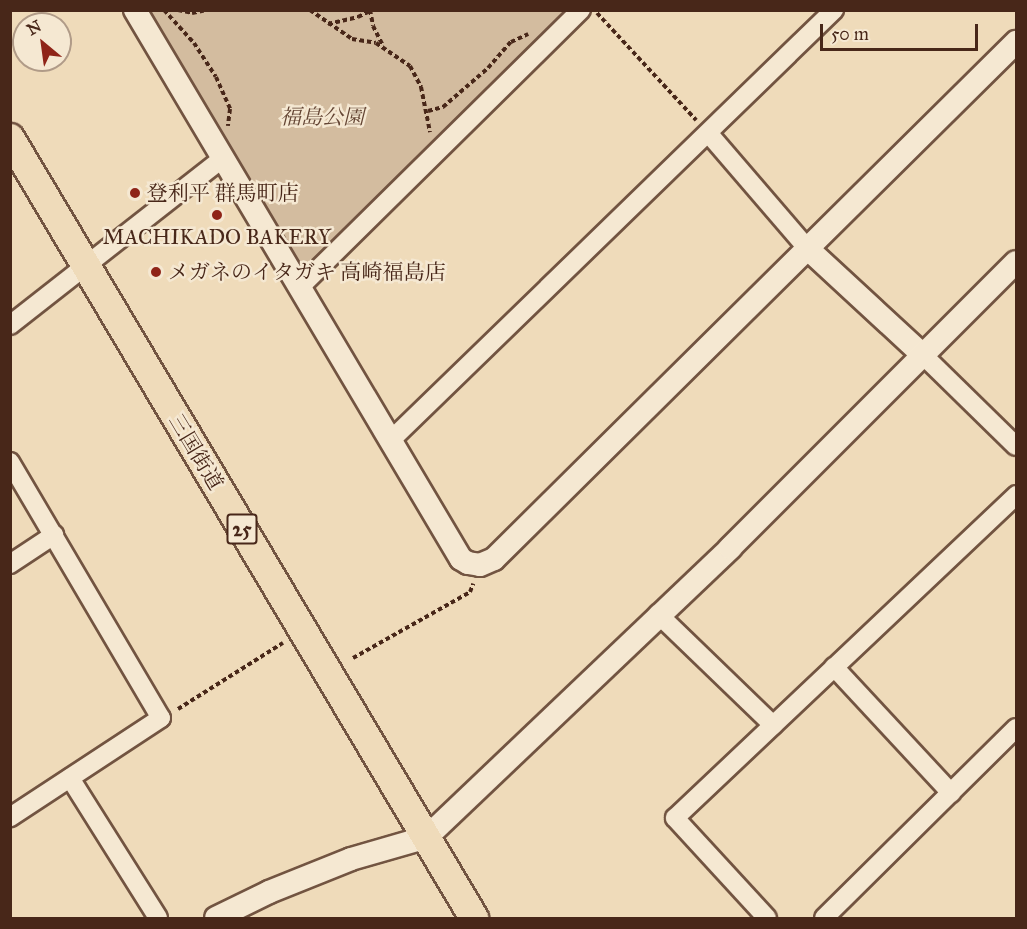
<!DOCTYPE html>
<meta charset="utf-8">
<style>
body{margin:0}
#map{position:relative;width:1027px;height:929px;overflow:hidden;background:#efdbba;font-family:"IM FELL Great Primer","Noto Serif JP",serif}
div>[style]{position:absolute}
.green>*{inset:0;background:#d3bc9f}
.path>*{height:4px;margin-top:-2px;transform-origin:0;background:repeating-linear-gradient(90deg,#482719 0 4.5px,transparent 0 7.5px)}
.roads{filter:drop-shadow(2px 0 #725441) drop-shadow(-2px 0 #725441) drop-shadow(0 2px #725441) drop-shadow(0 -2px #725441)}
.minor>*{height:18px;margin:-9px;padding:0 9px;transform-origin:9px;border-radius:9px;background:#f5e8d2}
.tertiary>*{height:22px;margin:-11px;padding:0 11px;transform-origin:11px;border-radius:11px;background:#f5e8d2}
.primary>*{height:28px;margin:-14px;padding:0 14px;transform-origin:14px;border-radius:14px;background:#efdbba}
.dots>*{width:16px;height:16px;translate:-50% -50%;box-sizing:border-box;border:3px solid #f5e8d2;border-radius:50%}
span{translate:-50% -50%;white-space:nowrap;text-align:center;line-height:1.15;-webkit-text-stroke:5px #f5e8d2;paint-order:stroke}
.shield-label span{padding:2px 4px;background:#f5e8d2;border:2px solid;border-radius:4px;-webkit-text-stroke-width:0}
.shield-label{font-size:20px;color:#482719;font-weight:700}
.park-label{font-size:21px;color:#644534;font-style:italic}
.poi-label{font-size:21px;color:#482719}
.left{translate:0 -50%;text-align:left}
.street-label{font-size:21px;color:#482719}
.frame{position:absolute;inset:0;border:12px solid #482719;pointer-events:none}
.north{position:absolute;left:12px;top:12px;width:60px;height:60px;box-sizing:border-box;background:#f5e8d2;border:2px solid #b09b88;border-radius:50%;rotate:331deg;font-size:16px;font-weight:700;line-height:24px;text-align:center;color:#482719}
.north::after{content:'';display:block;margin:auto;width:21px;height:27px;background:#8f2418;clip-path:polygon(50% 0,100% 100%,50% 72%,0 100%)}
.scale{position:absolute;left:820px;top:24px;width:158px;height:27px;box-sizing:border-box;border:3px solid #482719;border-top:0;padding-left:8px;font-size:18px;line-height:21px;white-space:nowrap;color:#482719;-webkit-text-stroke:4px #f5e8d2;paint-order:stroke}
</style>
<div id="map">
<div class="green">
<i style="clip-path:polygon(142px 11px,581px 11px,299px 288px)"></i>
</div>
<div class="path">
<i style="left:164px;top:10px;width:45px;rotate:47.7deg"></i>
<i style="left:194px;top:43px;width:40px;rotate:57.1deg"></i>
<i style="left:216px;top:77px;width:35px;rotate:66deg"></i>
<i style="left:230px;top:109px;width:17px;rotate:97deg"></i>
<i style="left:178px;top:10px;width:14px;rotate:12deg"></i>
<i style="left:192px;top:13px;width:15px;rotate:-11deg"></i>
<i style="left:310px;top:10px;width:51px;rotate:34.6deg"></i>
<i style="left:352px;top:39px;width:24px;rotate:9deg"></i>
<i style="left:376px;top:43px;width:41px;rotate:34.1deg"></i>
<i style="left:410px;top:66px;width:24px;rotate:62deg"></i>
<i style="left:421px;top:87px;width:46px;rotate:78.7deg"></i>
<i style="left:370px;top:10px;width:16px;rotate:79deg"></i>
<i style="left:373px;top:26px;width:22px;rotate:63deg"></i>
<i style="left:597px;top:13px;width:146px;rotate:47.2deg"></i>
<i style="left:328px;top:24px;width:31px;rotate:-13deg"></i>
<i style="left:358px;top:17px;width:13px;rotate:-27deg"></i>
<i style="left:428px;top:111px;width:16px;rotate:-15deg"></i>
<i style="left:443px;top:107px;width:60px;rotate:-40.9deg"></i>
<i style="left:488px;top:68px;width:35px;rotate:-49deg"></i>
<i style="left:511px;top:42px;width:19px;rotate:-25deg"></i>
<i style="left:353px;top:658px;width:134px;rotate:-29.4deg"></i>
<i style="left:470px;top:592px;width:9px;rotate:-69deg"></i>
<i style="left:178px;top:709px;width:124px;rotate:-32.2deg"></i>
</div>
<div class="roads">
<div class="minor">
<i style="left:709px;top:134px;width:152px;rotate:49.3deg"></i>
<i style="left:299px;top:288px;width:396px;rotate:-44.6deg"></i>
<i style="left:10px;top:325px;width:269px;rotate:-38.1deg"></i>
<i style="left:923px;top:355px;width:130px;rotate:44.4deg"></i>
<i style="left:390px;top:441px;width:619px;rotate:-44.15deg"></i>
<i style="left:10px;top:462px;width:297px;rotate:59.5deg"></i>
<i style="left:161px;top:718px;width:181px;rotate:146.7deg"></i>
<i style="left:10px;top:564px;width:53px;rotate:-33.4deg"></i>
<i style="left:658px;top:614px;width:160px;rotate:44deg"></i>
<i style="left:834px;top:667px;width:172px;rotate:47.1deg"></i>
<i style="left:70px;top:778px;width:165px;rotate:57.8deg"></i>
<i style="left:767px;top:918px;width:136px;rotate:-132.6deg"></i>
<i style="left:675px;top:818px;width:470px;rotate:-43.4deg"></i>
<i style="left:824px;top:918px;width:270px;rotate:-44.7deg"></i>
</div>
<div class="tertiary">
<i style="left:135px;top:10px;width:638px;rotate:59.3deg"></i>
<i style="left:461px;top:559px;width:8px;rotate:30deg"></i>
<i style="left:468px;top:563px;width:12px;rotate:9deg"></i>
<i style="left:480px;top:565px;width:15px;rotate:-23deg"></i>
<i style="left:494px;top:559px;width:735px;rotate:-44.72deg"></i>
<i style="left:808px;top:249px;width:156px;rotate:42.7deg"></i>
<i style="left:216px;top:918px;width:59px;rotate:-26.1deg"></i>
<i style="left:269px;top:892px;width:88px;rotate:-21.9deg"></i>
<i style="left:351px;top:859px;width:79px;rotate:-16.1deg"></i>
<i style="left:427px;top:837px;width:419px;rotate:-43.6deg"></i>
<i style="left:730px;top:548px;width:404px;rotate:-45deg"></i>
</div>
<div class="primary">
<i style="left:10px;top:138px;width:908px;rotate:59.25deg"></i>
</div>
</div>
<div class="dots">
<i style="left:135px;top:193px;background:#8f2418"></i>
<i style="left:217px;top:215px;background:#8f2418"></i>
<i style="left:156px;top:272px;background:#8f2418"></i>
</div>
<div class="shield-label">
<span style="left:242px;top:529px">25</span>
</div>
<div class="park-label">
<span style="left:322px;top:117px">福島公園</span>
</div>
<div class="poi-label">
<span class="left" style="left:147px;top:193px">登利平 群馬町店</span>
<span style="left:217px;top:237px">MACHIKADO BAKERY</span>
<span class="left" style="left:168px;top:272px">メガネのイタガキ 高崎福島店</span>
</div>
<div class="street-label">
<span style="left:196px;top:452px;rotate:59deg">三国街道</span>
</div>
<div class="frame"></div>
<div class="north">N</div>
<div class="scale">50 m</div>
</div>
